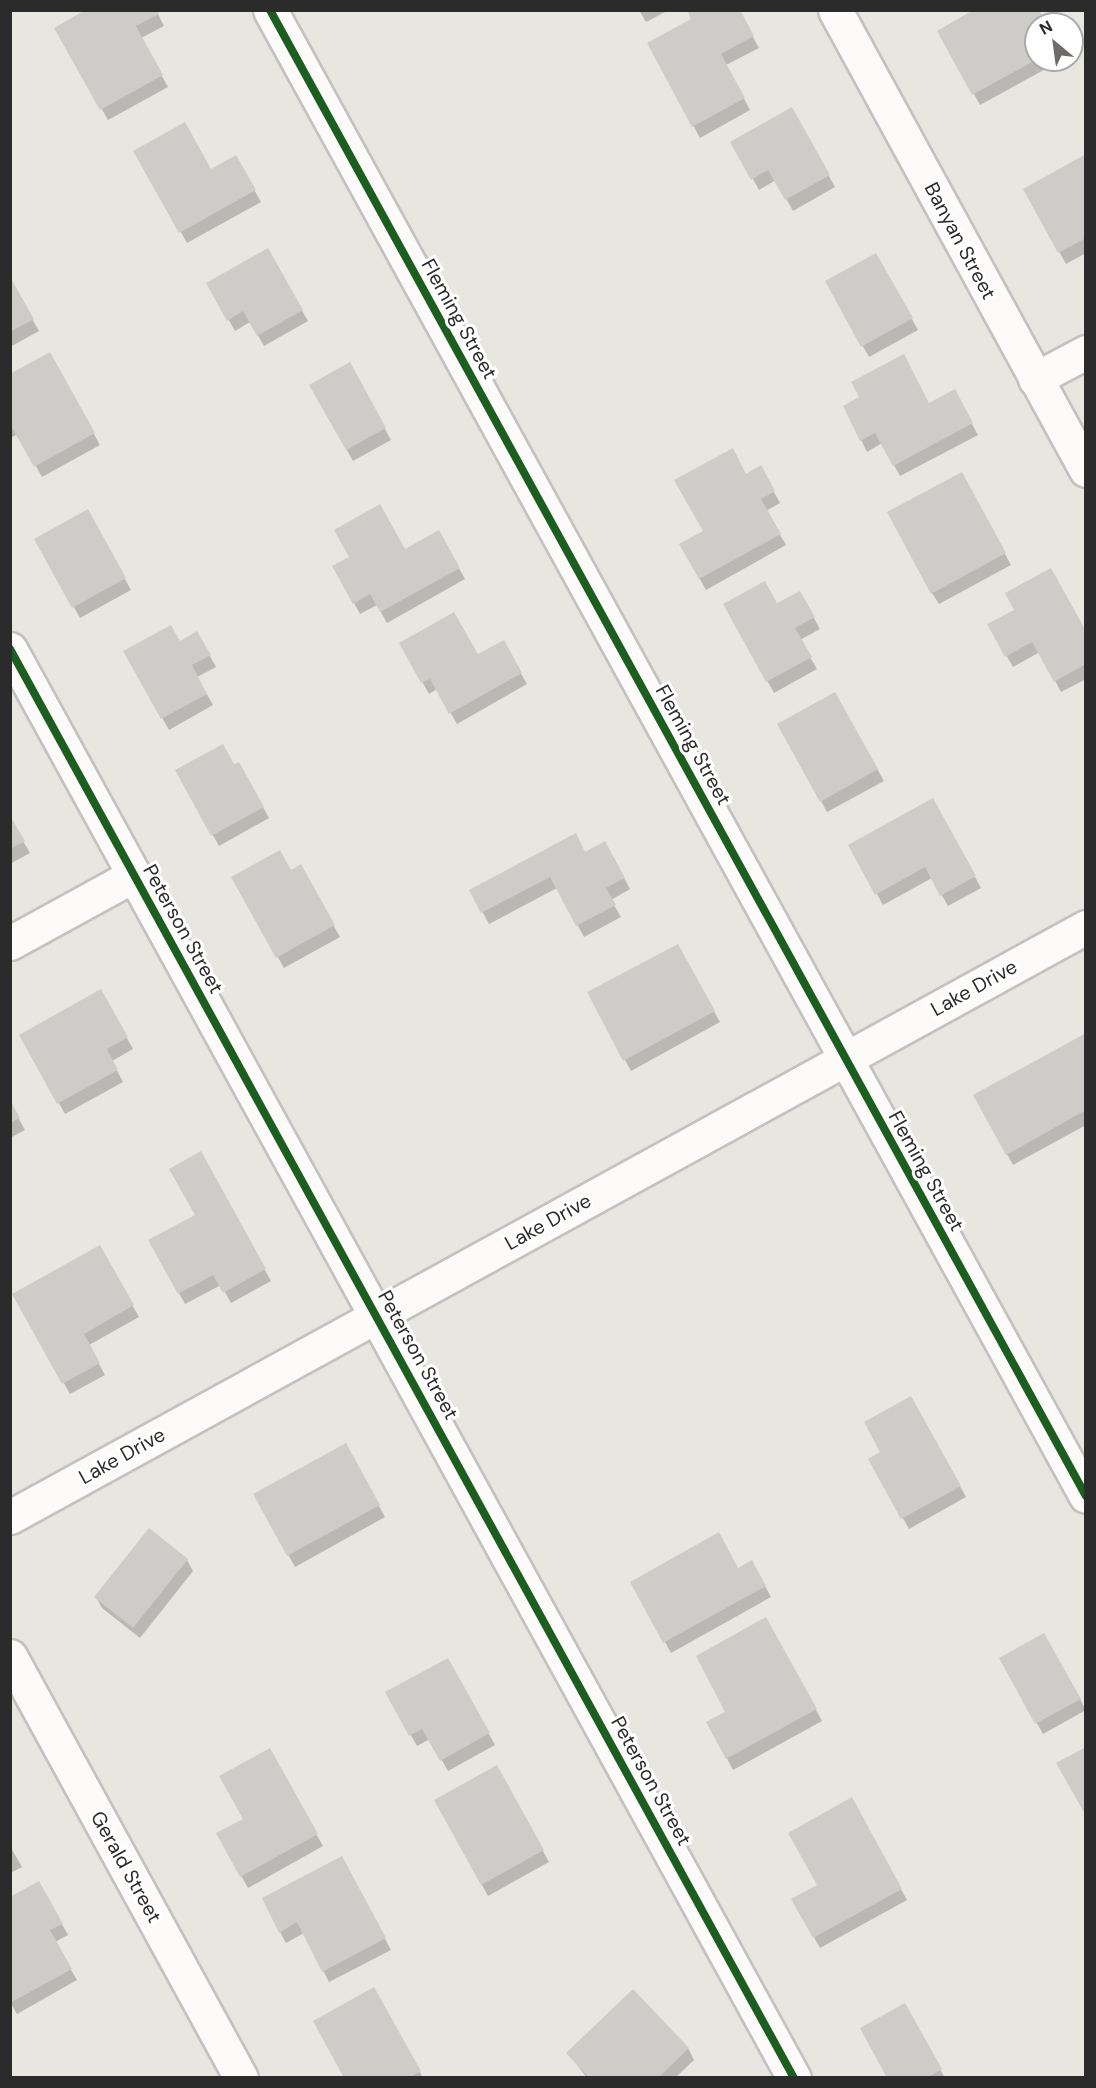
<!DOCTYPE html>
<style>
body{margin:0}
#map{position:relative;width:1096px;height:2088px;overflow:hidden;background:#e8e6e1;font-family:"DM Sans",sans-serif}
div>[style]{position:absolute}
.shadow>*{inset:0;background:#0003}
.building>*{inset:0;background:#cdccc8}
.roads{filter:drop-shadow(2px 0 #c2c2c1) drop-shadow(-2px 0 #c2c2c1) drop-shadow(0 2px #c2c2c1) drop-shadow(0 -2px #c2c2c1)}
.street>*{height:33px;margin:-16.5px;padding:0 16.5px;transform-origin:16.5px;border-radius:16.5px;background:#fcfbfa}
.secondary>*{height:33px;margin:-16.5px;padding:0 16.5px;transform-origin:16.5px;border-radius:16.5px;background:#fcfbfa}
.cycleway>*{height:8px;margin:-4px;padding:0 4px;transform-origin:4px;border-radius:4px;background:#1b5e20}
span{translate:-50% -50%;white-space:nowrap;text-align:center;line-height:1.15;-webkit-text-stroke:6px #fff;paint-order:stroke}
.street-label{font-size:20px;color:#2b2b2b}
.frame{position:absolute;inset:0;border:12px solid #2b2b2b;pointer-events:none}
.north{position:absolute;left:1024px;top:12px;width:60px;height:60px;box-sizing:border-box;background:#fff;border:2px solid #aaa;border-radius:50%;rotate:331deg;font-size:16px;font-weight:700;line-height:24px;text-align:center;color:#2b2b2b}
.north::after{content:'';display:block;margin:auto;width:21px;height:27px;background:#6d6c6b;clip-path:polygon(50% 0,100% 100%,50% 72%,0 100%)}
</style>
<div id="map">
<div class="shadow">
<i style="clip-path:polygon(156px 10px,164px 26px,141px 38px,168px 87px,108px 120px,56px 28px)"></i>
<i style="clip-path:polygon(639px 10px,669px 10px,646px 22px)"></i>
<i style="clip-path:polygon(738px 10px,759px 48px,726px 65px,750px 110px,700px 138px,649px 43px)"></i>
<i style="clip-path:polygon(976px 10px,1045px 24px,1036px 24px,1036px 60px,1062px 60px,980px 105px,939px 31px)"></i>
<i style="clip-path:polygon(792px 109px,835px 187px,793px 211px,776px 180px,759px 190px,732px 142px)"></i>
<i style="clip-path:polygon(135px 151px,210px 171px,236px 157px,261px 202px,187px 243px)"></i>
<i style="clip-path:polygon(1086px 156px,1086px 253px,1066px 264px,1025px 190px)"></i>
<i style="clip-path:polygon(267px 250px,308px 321px,264px 346px,250px 322px,235px 331px,208px 284px)"></i>
<i style="clip-path:polygon(876px 255px,918px 330px,869px 357px,827px 282px)"></i>
<i style="clip-path:polygon(10px 280px,39px 331px,10px 347px)"></i>
<i style="clip-path:polygon(50px 354px,100px 445px,42px 477px,18px 434px,10px 438px,10px 376px)"></i>
<i style="clip-path:polygon(349px 364px,391px 440px,353px 461px,311px 385px)"></i>
<i style="clip-path:polygon(954px 391px,978px 435px,900px 476px,882px 443px,867px 452px,845px 407px,929px 404px)"></i>
<i style="clip-path:polygon(760px 467px,780px 503px,766px 511px,786px 545px,706px 590px,681px 545px,705px 531px,746px 475px)"></i>
<i style="clip-path:polygon(968px 485px,1011px 565px,939px 604px,932px 593px)"></i>
<i style="clip-path:polygon(87px 511px,131px 590px,80px 618px,36px 539px)"></i>
<i style="clip-path:polygon(439px 532px,465px 579px,387px 623px,377px 605px,360px 614px,334px 566px,405px 551px)"></i>
<i style="clip-path:polygon(800px 593px,820px 629px,800px 640px,817px 669px,774px 693px,725px 605px,777px 605px)"></i>
<i style="clip-path:polygon(989px 625px,1086px 634px,1086px 679px,1061px 692px,1040px 652px,1013px 667px)"></i>
<i style="clip-path:polygon(197px 633px,216px 667px,197px 677px,213px 705px,169px 730px,125px 652px,180px 643px)"></i>
<i style="clip-path:polygon(503px 642px,527px 684px,457px 724px,437px 689px,429px 694px,401px 644px,477px 656px)"></i>
<i style="clip-path:polygon(835px 694px,884px 781px,827px 812px,779px 725px)"></i>
<i style="clip-path:polygon(239px 764px,269px 818px,219px 846px,177px 771px)"></i>
<i style="clip-path:polygon(933px 800px,981px 888px,948px 906px,932px 878px,883px 905px,850px 845px)"></i>
<i style="clip-path:polygon(10px 819px,30px 853px,10px 864px)"></i>
<i style="clip-path:polygon(605px 843px,630px 889px,611px 900px,621px 917px,584px 937px,557px 888px,489px 924px,471px 891px,585px 853px)"></i>
<i style="clip-path:polygon(300px 866px,340px 937px,284px 968px,233px 878px,290px 872px)"></i>
<i style="clip-path:polygon(677px 946px,720px 1022px,631px 1071px,625px 1060px)"></i>
<i style="clip-path:polygon(101px 991px,133px 1049px,112px 1061px,123px 1082px,65px 1114px,21px 1035px)"></i>
<i style="clip-path:polygon(1086px 1034px,1086px 1125px,1013px 1165px,975px 1096px)"></i>
<i style="clip-path:polygon(10px 1103px,25px 1130px,10px 1138px)"></i>
<i style="clip-path:polygon(200px 1153px,271px 1281px,231px 1303px,221px 1285px,185px 1304px,150px 1241px,197px 1215px)"></i>
<i style="clip-path:polygon(99px 1247px,139px 1317px,89px 1345px,105px 1375px,70px 1394px,14px 1295px)"></i>
<i style="clip-path:polygon(911px 1398px,966px 1497px,909px 1529px,870px 1460px,882px 1453px)"></i>
<i style="clip-path:polygon(345px 1445px,385px 1517px,295px 1567px,255px 1495px)"></i>
<i style="clip-path:polygon(187px 1560px,193px 1571px,140px 1638px,102px 1608px,96px 1597px)"></i>
<i style="clip-path:polygon(752px 1562px,771px 1597px,671px 1653px,632px 1582px,738px 1570px)"></i>
<i style="clip-path:polygon(766px 1619px,822px 1721px,733px 1770px,708px 1722px,727px 1712px)"></i>
<i style="clip-path:polygon(1044px 1635px,1086px 1710px,1043px 1734px,1001px 1659px)"></i>
<i style="clip-path:polygon(448px 1660px,495px 1745px,448px 1771px,430px 1739px,417px 1746px,387px 1693px)"></i>
<i style="clip-path:polygon(269px 1750px,323px 1846px,248px 1888px,218px 1834px,245px 1819px)"></i>
<i style="clip-path:polygon(496px 1767px,549px 1862px,488px 1896px,436px 1801px)"></i>
<i style="clip-path:polygon(851px 1800px,907px 1900px,820px 1948px,793px 1900px,819px 1885px)"></i>
<i style="clip-path:polygon(10px 1846px,22px 1867px,10px 1873px)"></i>
<i style="clip-path:polygon(348px 1869px,391px 1950px,329px 1982px,304px 1933px,286px 1943px,280px 1932px)"></i>
<i style="clip-path:polygon(39px 1883px,68px 1935px,55px 1942px,77px 1980px,17px 2014px,10px 2002px)"></i>
<i style="clip-path:polygon(374px 1989px,423px 2078px,346px 2078px)"></i>
<i style="clip-path:polygon(904px 2005px,945px 2078px,889px 2078px)"></i>
<i style="clip-path:polygon(688px 2048px,694px 2060px,675px 2078px,587px 2078px,568px 2053px)"></i>
</div>
<div class="building">
<i style="clip-path:polygon(85px 10px,157px 10px,159px 14px,136px 26px,163px 75px,100px 110px,54px 28px)"></i>
<i style="clip-path:polygon(687px 10px,740px 10px,754px 36px,721px 54px,745px 98px,692px 127px,647px 43px,691px 19px)"></i>
<i style="clip-path:polygon(973px 10px,1039px 10px,1047px 24px,1036px 24px,1036px 60px,972px 95px,937px 31px)"></i>
<i style="clip-path:polygon(792px 107px,830px 175px,785px 200px,768px 170px,751px 180px,730px 142px)"></i>
<i style="clip-path:polygon(185px 122px,211px 169px,236px 155px,256px 190px,179px 233px,133px 151px)"></i>
<i style="clip-path:polygon(1086px 154px,1086px 238px,1058px 253px,1023px 189px)"></i>
<i style="clip-path:polygon(268px 248px,303px 310px,257px 336px,243px 311px,227px 321px,206px 283px)"></i>
<i style="clip-path:polygon(876px 253px,913px 318px,861px 347px,825px 281px)"></i>
<i style="clip-path:polygon(10px 277px,34px 319px,10px 332px)"></i>
<i style="clip-path:polygon(50px 352px,95px 433px,34px 467px,10px 424px,10px 374px)"></i>
<i style="clip-path:polygon(904px 354px,929px 403px,955px 389px,973px 423px,893px 466px,875px 433px,860px 441px,843px 406px,859px 397px,851px 382px)"></i>
<i style="clip-path:polygon(350px 362px,386px 428px,346px 450px,309px 385px)"></i>
<i style="clip-path:polygon(733px 448px,746px 474px,761px 465px,775px 491px,761px 499px,781px 534px,699px 579px,679px 544px,703px 531px,674px 480px)"></i>
<i style="clip-path:polygon(962px 472px,1006px 553px,931px 594px,887px 512px)"></i>
<i style="clip-path:polygon(380px 504px,405px 549px,439px 530px,460px 568px,380px 612px,370px 594px,353px 604px,332px 566px,349px 557px,334px 530px)"></i>
<i style="clip-path:polygon(88px 509px,126px 578px,72px 608px,34px 539px)"></i>
<i style="clip-path:polygon(1051px 568px,1086px 631px,1086px 664px,1054px 682px,1032px 642px,1005px 657px,987px 624px,1014px 610px,1005px 593px)"></i>
<i style="clip-path:polygon(765px 581px,777px 603px,800px 591px,815px 617px,795px 628px,812px 657px,766px 682px,723px 604px)"></i>
<i style="clip-path:polygon(454px 612px,478px 654px,504px 640px,522px 673px,449px 714px,430px 679px,421px 683px,399px 643px)"></i>
<i style="clip-path:polygon(171px 625px,180px 641px,197px 631px,211px 655px,192px 665px,207px 694px,161px 719px,123px 651px)"></i>
<i style="clip-path:polygon(835px 692px,878px 769px,820px 802px,777px 724px)"></i>
<i style="clip-path:polygon(223px 744px,234px 764px,239px 762px,264px 807px,211px 836px,175px 770px)"></i>
<i style="clip-path:polygon(933px 798px,976px 876px,940px 896px,925px 867px,875px 895px,848px 845px)"></i>
<i style="clip-path:polygon(10px 816px,25px 841px,10px 849px)"></i>
<i style="clip-path:polygon(576px 833px,585px 852px,605px 841px,625px 878px,606px 888px,616px 905px,576px 926px,550px 877px,481px 913px,469px 890px)"></i>
<i style="clip-path:polygon(280px 850px,291px 870px,301px 864px,335px 925px,276px 958px,231px 877px)"></i>
<i style="clip-path:polygon(678px 944px,715px 1011px,623px 1061px,587px 992px)"></i>
<i style="clip-path:polygon(101px 989px,128px 1037px,107px 1049px,118px 1070px,57px 1104px,19px 1035px)"></i>
<i style="clip-path:polygon(1086px 1033px,1086px 1110px,1006px 1155px,973px 1095px)"></i>
<i style="clip-path:polygon(10px 1100px,20px 1118px,10px 1123px)"></i>
<i style="clip-path:polygon(201px 1151px,266px 1269px,223px 1293px,213px 1275px,178px 1294px,148px 1240px,195px 1215px,169px 1169px)"></i>
<i style="clip-path:polygon(100px 1245px,134px 1305px,84px 1334px,100px 1363px,62px 1384px,12px 1294px)"></i>
<i style="clip-path:polygon(911px 1396px,961px 1486px,901px 1519px,868px 1459px,880px 1452px,864px 1422px)"></i>
<i style="clip-path:polygon(346px 1443px,380px 1505px,287px 1556px,253px 1494px)"></i>
<i style="clip-path:polygon(149px 1528px,188px 1559px,133px 1628px,94px 1597px)"></i>
<i style="clip-path:polygon(719px 1532px,738px 1568px,752px 1560px,766px 1586px,663px 1643px,630px 1582px)"></i>
<i style="clip-path:polygon(766px 1617px,817px 1709px,726px 1759px,706px 1722px,725px 1712px,696px 1656px)"></i>
<i style="clip-path:polygon(1044px 1633px,1081px 1699px,1035px 1724px,999px 1658px)"></i>
<i style="clip-path:polygon(448px 1658px,490px 1733px,440px 1761px,422px 1729px,409px 1736px,385px 1692px)"></i>
<i style="clip-path:polygon(1086px 1747px,1086px 1816px,1056px 1763px)"></i>
<i style="clip-path:polygon(270px 1748px,318px 1834px,240px 1877px,216px 1833px,243px 1819px,219px 1776px)"></i>
<i style="clip-path:polygon(497px 1765px,544px 1850px,481px 1885px,434px 1800px)"></i>
<i style="clip-path:polygon(852px 1797px,902px 1889px,813px 1938px,791px 1899px,817px 1885px,788px 1833px)"></i>
<i style="clip-path:polygon(342px 1856px,386px 1938px,322px 1972px,297px 1922px,279px 1933px,262px 1898px)"></i>
<i style="clip-path:polygon(39px 1881px,63px 1924px,50px 1930px,72px 1969px,10px 2003px,10px 1897px)"></i>
<i style="clip-path:polygon(374px 1987px,421px 2071px,409px 2078px,344px 2078px,313px 2021px)"></i>
<i style="clip-path:polygon(633px 1989px,689px 2048px,658px 2078px,589px 2078px,566px 2053px)"></i>
<i style="clip-path:polygon(905px 2003px,942px 2069px,927px 2078px,887px 2078px,860px 2028px)"></i>
</div>
<div class="roads">
<div class="street">
<i style="left:835px;top:10px;width:524px;rotate:61.38deg"></i>
<i style="left:1035px;top:379px;width:58px;rotate:-27.9deg"></i>
<i style="left:10px;top:649px;width:1630px;rotate:61.25deg"></i>
<i style="left:10px;top:943px;width:141px;rotate:-28.7deg"></i>
<i style="left:10px;top:1656px;width:481px;rotate:61.3deg"></i>
</div>
<div class="secondary">
<i style="left:270px;top:10px;width:1695px;rotate:61.23deg"></i>
<i style="left:10px;top:1517px;width:1227px;rotate:-28.74deg"></i>
</div>
</div>
<div class="cycleway">
<i style="left:270px;top:10px;width:1695px;rotate:61.23deg"></i>
<i style="left:10px;top:649px;width:1630px;rotate:61.25deg"></i>
</div>
<div class="street-label">
<span style="left:960px;top:241px;rotate:62deg">Banyan Street</span>
<span style="left:459px;top:319px;rotate:61deg">Fleming Street</span>
<span style="left:693px;top:745px;rotate:61deg">Fleming Street</span>
<span style="left:183px;top:929px;rotate:61deg">Peterson Street</span>
<span style="left:974px;top:988px;rotate:-29deg">Lake Drive</span>
<span style="left:926px;top:1171px;rotate:61deg">Fleming Street</span>
<span style="left:548px;top:1222px;rotate:-29deg">Lake Drive</span>
<span style="left:418px;top:1355px;rotate:61deg">Peterson Street</span>
<span style="left:122px;top:1456px;rotate:-29deg">Lake Drive</span>
<span style="left:651px;top:1781px;rotate:61deg">Peterson Street</span>
<span style="left:126px;top:1867px;rotate:61deg">Gerald Street</span>
</div>
<div class="frame"></div>
<div class="north">N</div>
</div>
